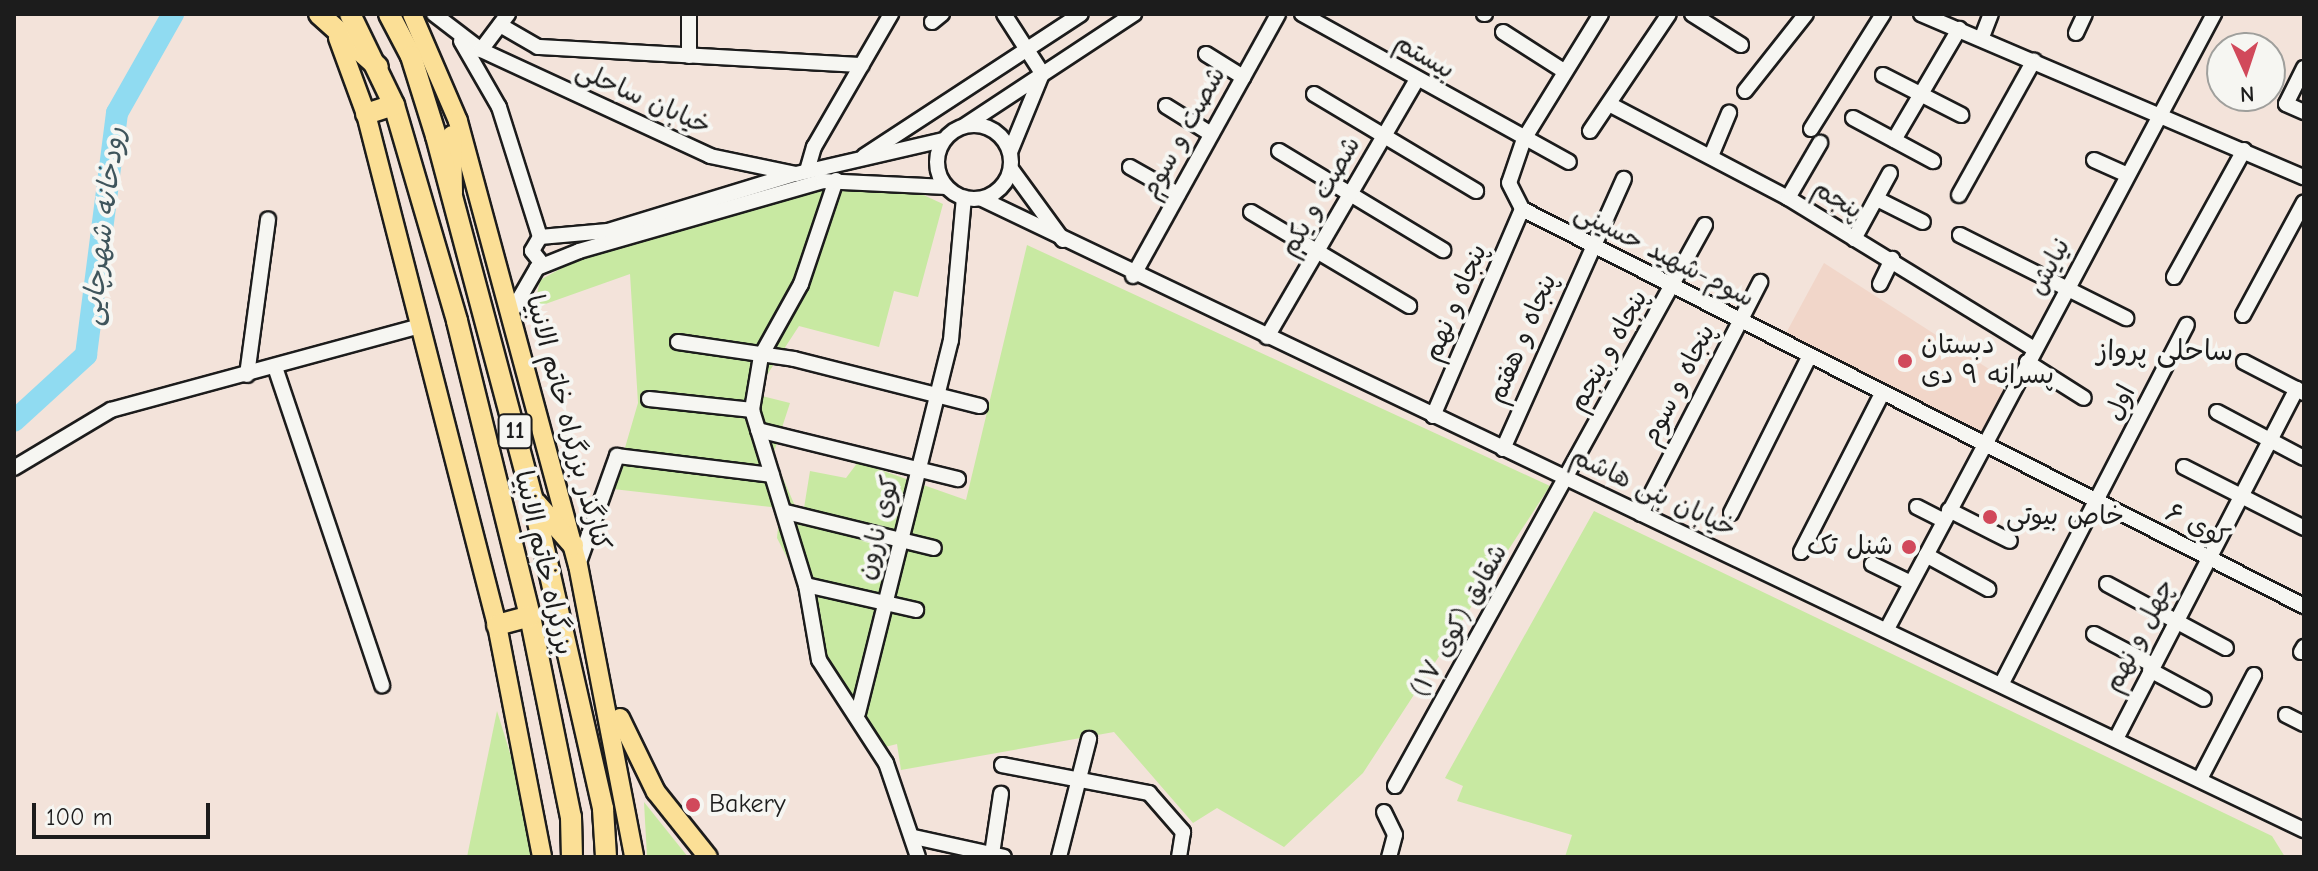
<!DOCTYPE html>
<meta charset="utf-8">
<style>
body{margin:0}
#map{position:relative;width:2318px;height:871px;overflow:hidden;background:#f3e3da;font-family:"Comic Neue","Playpen Sans Arabic",sans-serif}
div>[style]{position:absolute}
.built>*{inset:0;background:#f1d6c9}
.green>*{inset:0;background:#c8e9a2}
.river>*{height:22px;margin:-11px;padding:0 11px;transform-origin:11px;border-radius:11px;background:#90dbf1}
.roads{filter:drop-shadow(2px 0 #1c1c1c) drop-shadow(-2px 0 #1c1c1c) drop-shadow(0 2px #1c1c1c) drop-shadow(0 -2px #1c1c1c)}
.minor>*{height:14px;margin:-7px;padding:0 7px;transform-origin:7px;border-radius:7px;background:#f6f6f2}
.minor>.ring{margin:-7px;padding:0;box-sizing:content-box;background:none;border:14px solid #f6f6f2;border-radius:50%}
.major>*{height:18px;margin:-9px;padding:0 9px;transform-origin:9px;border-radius:9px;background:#fbdf96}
.highway>*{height:20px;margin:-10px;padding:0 10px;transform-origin:10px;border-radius:10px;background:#fbdf96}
.dots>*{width:22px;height:22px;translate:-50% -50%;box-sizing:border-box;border:4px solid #f6f6f2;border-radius:50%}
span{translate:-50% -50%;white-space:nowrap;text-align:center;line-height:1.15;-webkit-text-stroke:8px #f6f6f2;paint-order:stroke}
.shield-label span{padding:2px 6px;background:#f6f6f2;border:2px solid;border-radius:6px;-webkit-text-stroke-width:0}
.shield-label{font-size:24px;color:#1c1c1c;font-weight:700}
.street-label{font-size:26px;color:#1c1c1c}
.poi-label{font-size:26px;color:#1c1c1c}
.left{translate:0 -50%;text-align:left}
.right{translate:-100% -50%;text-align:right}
.water-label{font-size:28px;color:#3f555c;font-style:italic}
.neighbourhood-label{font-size:28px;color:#1c1c1c}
.frame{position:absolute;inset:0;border:16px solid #1c1c1c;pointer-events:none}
.north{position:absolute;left:2206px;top:32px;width:80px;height:80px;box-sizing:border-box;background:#f6f6f2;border:2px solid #9f9f9c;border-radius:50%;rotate:177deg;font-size:22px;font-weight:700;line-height:32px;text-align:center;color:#1c1c1c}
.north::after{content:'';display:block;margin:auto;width:28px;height:36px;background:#d1495b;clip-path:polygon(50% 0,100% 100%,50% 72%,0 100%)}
.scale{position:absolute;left:32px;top:803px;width:178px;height:36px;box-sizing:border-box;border:4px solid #1c1c1c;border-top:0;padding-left:10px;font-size:24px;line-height:28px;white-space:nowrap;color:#1c1c1c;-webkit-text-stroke:6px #f6f6f2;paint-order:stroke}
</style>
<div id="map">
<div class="built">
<i style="clip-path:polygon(1824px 263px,2017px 387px,1985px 436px,1785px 335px)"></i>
</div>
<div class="green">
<i style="clip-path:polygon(813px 180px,917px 192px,943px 204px,918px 297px,894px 291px,879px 347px,799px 326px,765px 378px,762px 396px,790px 403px,773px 455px,795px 506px,804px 508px,810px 471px,846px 478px,858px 462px,966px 500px,1027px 245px,1550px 486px,1363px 773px,1284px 847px,1217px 808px,1193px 823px,1114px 732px,901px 770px,897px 744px,881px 748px,868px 726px,837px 704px,816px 658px,803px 589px,777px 538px,780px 508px,613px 489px,638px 403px,630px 274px,534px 308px,540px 280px,593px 251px,748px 211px,776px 188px)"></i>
<i style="clip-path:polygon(1594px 511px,2272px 836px,2285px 857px,1565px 857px,1572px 835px,1457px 801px,1463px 786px,1445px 778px)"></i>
<i style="clip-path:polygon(497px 711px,522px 792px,531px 857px,467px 857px)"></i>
<i style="clip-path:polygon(644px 802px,688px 857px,647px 857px)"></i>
</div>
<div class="river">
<i style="left:14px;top:421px;width:98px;rotate:-42.5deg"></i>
<i style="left:86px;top:355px;width:244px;rotate:-82.7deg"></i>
<i style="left:117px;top:113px;width:114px;rotate:-60.5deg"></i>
</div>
<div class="roads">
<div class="minor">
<i style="left:434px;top:14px;width:59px;rotate:37.5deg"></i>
<i style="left:481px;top:50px;width:252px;rotate:24.8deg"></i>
<i style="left:710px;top:156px;width:88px;rotate:11.8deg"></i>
<i style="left:796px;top:174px;width:151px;rotate:-13deg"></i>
<i style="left:1004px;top:14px;width:70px;rotate:57.2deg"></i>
<i style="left:1302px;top:14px;width:305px;rotate:29deg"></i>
<i style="left:1484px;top:14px;width:1px"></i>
<i style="left:1601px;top:14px;width:147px;rotate:121.6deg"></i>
<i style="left:1524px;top:139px;width:46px;rotate:108.8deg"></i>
<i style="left:1509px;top:183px;width:29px;rotate:63deg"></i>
<i style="left:1522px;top:209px;width:877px;rotate:26.92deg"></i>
<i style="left:1692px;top:14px;width:58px;rotate:32.3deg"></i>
<i style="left:1921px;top:14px;width:416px;rotate:23.1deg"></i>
<i style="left:932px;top:22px;width:13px;rotate:-39deg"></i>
<i style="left:500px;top:25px;width:44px;rotate:30.1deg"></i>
<i style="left:538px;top:47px;width:324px;rotate:3.2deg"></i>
<i style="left:1503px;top:32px;width:72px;rotate:32.6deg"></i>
<i style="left:2076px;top:33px;width:21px;rotate:-65deg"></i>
<i style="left:1982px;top:37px;width:25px;rotate:-69deg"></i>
<i style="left:461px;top:41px;width:76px;rotate:60.1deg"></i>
<i style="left:499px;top:107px;width:136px;rotate:72.5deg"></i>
<i style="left:540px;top:237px;width:68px;rotate:-5deg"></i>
<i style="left:608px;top:231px;width:195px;rotate:-17deg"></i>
<i style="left:481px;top:50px;width:45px;rotate:-53.1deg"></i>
<i style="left:1206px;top:54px;width:44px;rotate:31.9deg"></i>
<i style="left:689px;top:56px;width:42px;rotate:-90deg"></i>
<i style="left:2304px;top:68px;width:40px;rotate:116.6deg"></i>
<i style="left:2286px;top:104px;width:20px;rotate:24deg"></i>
<i style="left:1883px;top:75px;width:88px;rotate:27.1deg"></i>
<i style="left:1745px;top:91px;width:98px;rotate:-51.6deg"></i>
<i style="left:1314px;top:94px;width:189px;rotate:30.9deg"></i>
<i style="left:1609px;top:104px;width:202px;rotate:27.7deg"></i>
<i style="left:1788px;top:198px;width:289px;rotate:31.5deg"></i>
<i style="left:1166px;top:106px;width:53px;rotate:31.9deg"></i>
<i style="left:1853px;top:118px;width:91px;rotate:28.3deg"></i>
<i class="ring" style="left:937px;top:125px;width:60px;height:60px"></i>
<i style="left:964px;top:126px;width:204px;rotate:-33.4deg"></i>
<i style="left:1811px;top:129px;width:136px;rotate:-57.9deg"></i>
<i style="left:1590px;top:131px;width:141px;rotate:-56deg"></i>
<i style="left:1894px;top:140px;width:129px;rotate:-59.6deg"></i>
<i style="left:1279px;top:151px;width:192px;rotate:31.1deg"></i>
<i style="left:1010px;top:152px;width:84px;rotate:-67.7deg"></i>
<i style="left:864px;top:156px;width:259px;rotate:-33.2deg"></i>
<i style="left:1711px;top:156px;width:47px;rotate:-67.3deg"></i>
<i style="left:2094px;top:160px;width:35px;rotate:24deg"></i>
<i style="left:1130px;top:167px;width:55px;rotate:29.4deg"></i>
<i style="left:1011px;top:169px;width:88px;rotate:53.8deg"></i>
<i style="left:807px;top:171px;width:25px;rotate:-74deg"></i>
<i style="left:814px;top:147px;width:154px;rotate:-59.9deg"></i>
<i style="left:836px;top:180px;width:110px;rotate:108.6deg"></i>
<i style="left:801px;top:284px;width:82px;rotate:119.1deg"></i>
<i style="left:761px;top:356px;width:55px;rotate:99.5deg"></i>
<i style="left:752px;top:410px;width:183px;rotate:72.9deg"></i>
<i style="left:806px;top:585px;width:76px;rotate:80.2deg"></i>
<i style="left:819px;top:660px;width:123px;rotate:57deg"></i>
<i style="left:886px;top:763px;width:99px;rotate:71.2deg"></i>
<i style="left:1959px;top:195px;width:154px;rotate:-60.9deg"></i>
<i style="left:1788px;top:198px;width:64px;rotate:-59.8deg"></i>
<i style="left:982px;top:199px;width:1465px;rotate:25.52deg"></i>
<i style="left:1879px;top:200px;width:49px;rotate:26.6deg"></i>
<i style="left:1251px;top:212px;width:184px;rotate:30.7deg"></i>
<i style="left:1960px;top:235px;width:186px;rotate:26.6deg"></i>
<i style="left:540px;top:237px;width:16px;rotate:120deg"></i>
<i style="left:532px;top:251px;width:16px;rotate:52deg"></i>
<i style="left:1854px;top:239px;width:75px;rotate:-61.4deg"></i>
<i style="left:1133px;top:276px;width:299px;rotate:-61deg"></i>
<i style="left:2174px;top:277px;width:145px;rotate:-61.1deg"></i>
<i style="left:1880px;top:284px;width:28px;rotate:-64deg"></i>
<i style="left:511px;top:313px;width:52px;rotate:-60deg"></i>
<i style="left:537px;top:268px;width:45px;rotate:-22deg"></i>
<i style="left:579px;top:251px;width:254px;rotate:-16deg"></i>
<i style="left:823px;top:181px;width:122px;rotate:2.8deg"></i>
<i style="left:2243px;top:315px;width:128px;rotate:-61.6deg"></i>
<i style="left:1267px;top:337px;width:296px;rotate:-59.8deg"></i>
<i style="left:678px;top:342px;width:117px;rotate:8.3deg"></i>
<i style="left:794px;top:359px;width:192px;rotate:14.2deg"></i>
<i style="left:2027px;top:362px;width:67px;rotate:32.3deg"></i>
<i style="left:2244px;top:362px;width:68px;rotate:27.3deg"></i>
<i style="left:275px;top:367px;width:336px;rotate:71.4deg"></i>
<i style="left:247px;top:375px;width:157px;rotate:-82.3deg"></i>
<i style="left:649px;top:399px;width:104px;rotate:6.1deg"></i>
<i style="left:2217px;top:412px;width:98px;rotate:27.9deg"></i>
<i style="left:1433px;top:416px;width:225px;rotate:-66.7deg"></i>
<i style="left:758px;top:430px;width:206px;rotate:13.8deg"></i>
<i style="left:1503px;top:449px;width:296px;rotate:-65.9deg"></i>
<i style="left:2184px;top:467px;width:135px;rotate:26.9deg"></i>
<i style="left:14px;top:468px;width:113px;rotate:-30.9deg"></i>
<i style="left:111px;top:410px;width:321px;rotate:-15.2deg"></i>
<i style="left:1917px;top:507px;width:30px;rotate:27deg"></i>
<i style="left:1949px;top:510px;width:68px;rotate:26.9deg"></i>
<i style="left:786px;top:512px;width:152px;rotate:13.7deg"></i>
<i style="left:1731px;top:513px;width:174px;rotate:-63.4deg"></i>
<i style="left:1641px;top:514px;width:261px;rotate:-62.8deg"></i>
<i style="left:1801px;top:552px;width:178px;rotate:-62.9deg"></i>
<i style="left:1926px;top:555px;width:71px;rotate:28.7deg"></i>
<i style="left:1872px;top:564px;width:43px;rotate:26deg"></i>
<i style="left:578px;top:565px;width:116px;rotate:-70.3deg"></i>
<i style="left:617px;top:456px;width:156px;rotate:7deg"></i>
<i style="left:2107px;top:584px;width:135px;rotate:28.3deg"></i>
<i style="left:806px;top:585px;width:113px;rotate:12.8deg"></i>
<i style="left:1887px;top:629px;width:697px;rotate:-62deg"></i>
<i style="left:2094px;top:634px;width:67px;rotate:27.7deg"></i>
<i style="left:2301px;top:652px;width:6px;rotate:-59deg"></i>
<i style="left:2150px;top:670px;width:61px;rotate:28.2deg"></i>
<i style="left:2002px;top:683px;width:403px;rotate:-62.7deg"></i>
<i style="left:858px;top:713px;width:384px;rotate:-76deg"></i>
<i style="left:951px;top:340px;width:143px;rotate:-84.8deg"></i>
<i style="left:2286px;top:715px;width:20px;rotate:27deg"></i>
<i style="left:2117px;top:737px;width:392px;rotate:-62.7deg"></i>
<i style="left:1002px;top:765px;width:150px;rotate:10.8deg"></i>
<i style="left:1149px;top:793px;width:52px;rotate:48.9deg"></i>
<i style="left:1183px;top:832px;width:25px;rotate:99deg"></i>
<i style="left:2201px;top:777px;width:115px;rotate:-62.5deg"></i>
<i style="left:1395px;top:786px;width:641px;rotate:-61.08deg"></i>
<i style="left:1384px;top:812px;width:25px;rotate:64deg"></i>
<i style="left:1395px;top:835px;width:23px;rotate:105deg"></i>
<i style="left:914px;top:837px;width:92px;rotate:12.5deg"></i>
<i style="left:992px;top:854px;width:61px;rotate:-81.5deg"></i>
<i style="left:1059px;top:857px;width:122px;rotate:-75.7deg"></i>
</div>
<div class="major">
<i style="left:412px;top:14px;width:116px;rotate:66.7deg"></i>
<i style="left:458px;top:121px;width:460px;rotate:74.9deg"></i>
<i style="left:578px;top:565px;width:297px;rotate:79.1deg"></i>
<i style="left:338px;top:38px;width:81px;rotate:69.8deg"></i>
<i style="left:366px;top:114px;width:528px;rotate:75.62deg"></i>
<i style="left:497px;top:625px;width:236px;rotate:79deg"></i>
<i style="left:452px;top:135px;width:58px;rotate:89deg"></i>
<i style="left:620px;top:718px;width:82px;rotate:64.1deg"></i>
<i style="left:656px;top:792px;width:83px;rotate:51.3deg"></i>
</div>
<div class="highway">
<i style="left:319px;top:14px;width:79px;rotate:41.9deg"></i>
<i style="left:350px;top:14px;width:101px;rotate:64.2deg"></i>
<i style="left:394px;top:105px;width:225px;rotate:73.7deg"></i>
<i style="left:457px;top:321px;width:304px;rotate:76.1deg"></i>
<i style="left:530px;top:616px;width:205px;rotate:78.5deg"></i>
<i style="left:571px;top:817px;width:40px;rotate:88.6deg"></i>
<i style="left:389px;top:14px;width:47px;rotate:62.4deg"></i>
<i style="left:411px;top:56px;width:84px;rotate:72.6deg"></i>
<i style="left:436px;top:136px;width:377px;rotate:75.1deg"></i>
<i style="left:533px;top:500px;width:317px;rotate:77.2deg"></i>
<i style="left:603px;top:809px;width:48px;rotate:86.4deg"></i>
<i style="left:366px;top:114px;width:29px;rotate:-18deg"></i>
<i style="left:536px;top:503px;width:56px;rotate:48.6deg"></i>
<i style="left:497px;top:625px;width:34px;rotate:-15deg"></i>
</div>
</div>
<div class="dots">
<i style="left:1905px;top:361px;background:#d1495b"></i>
<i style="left:1990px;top:517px;background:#d1495b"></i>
<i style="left:1909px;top:547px;background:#d1495b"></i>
<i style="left:693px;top:805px;background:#d1495b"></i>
</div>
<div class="shield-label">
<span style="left:515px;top:431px">11</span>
</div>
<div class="street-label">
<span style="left:1424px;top:57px;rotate:30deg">بیستم</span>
<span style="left:643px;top:99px;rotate:24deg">خیابان ساحلی</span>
<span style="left:1184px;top:133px;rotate:-61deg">شصت و سوم</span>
<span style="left:1321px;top:197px;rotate:-60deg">شصت و یکم</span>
<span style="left:1837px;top:200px;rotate:31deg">پنجم</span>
<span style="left:1664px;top:256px;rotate:27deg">سوم-شهید حسینی</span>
<span style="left:2050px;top:267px;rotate:-62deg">نیایش</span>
<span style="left:1456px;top:303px;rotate:-67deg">پنجاه و نهم</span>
<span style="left:1523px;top:339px;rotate:-67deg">پنجاه و هفتم</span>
<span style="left:1609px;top:351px;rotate:-61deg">پنجاه و پنجم</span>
<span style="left:1679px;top:385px;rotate:-63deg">پنجاه و سوم</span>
<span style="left:2121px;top:403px;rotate:-63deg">اول</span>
<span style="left:567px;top:423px;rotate:75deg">کنارگذر بزرگراه خاتم الانبیا</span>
<span style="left:1653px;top:493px;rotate:25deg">خیابان بنی هاشم</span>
<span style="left:2197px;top:526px;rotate:26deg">کوی ۶</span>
<span style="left:879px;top:528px;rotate:-76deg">کوی نارون</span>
<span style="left:543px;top:563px;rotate:77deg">بزرگراه خاتم الانبیا</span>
<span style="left:1460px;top:621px;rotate:-61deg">شقایق (کوی ۱۷)</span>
<span style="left:2140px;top:636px;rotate:-63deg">چهل و نهم</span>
</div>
<div class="poi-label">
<span class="left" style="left:1921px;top:361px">دبستان<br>پسرانه ۹ دی</span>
<span class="left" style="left:2006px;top:517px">خاص بیوتی</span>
<span class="right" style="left:1893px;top:547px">شنل تک</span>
<span class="left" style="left:709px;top:805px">Bakery</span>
</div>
<div class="water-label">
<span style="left:103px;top:226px;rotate:-83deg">رودخانه شهرچایی</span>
</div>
<div class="neighbourhood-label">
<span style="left:2165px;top:351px">ساحلی پرواز</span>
</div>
<div class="frame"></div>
<div class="north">N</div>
<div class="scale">100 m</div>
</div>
